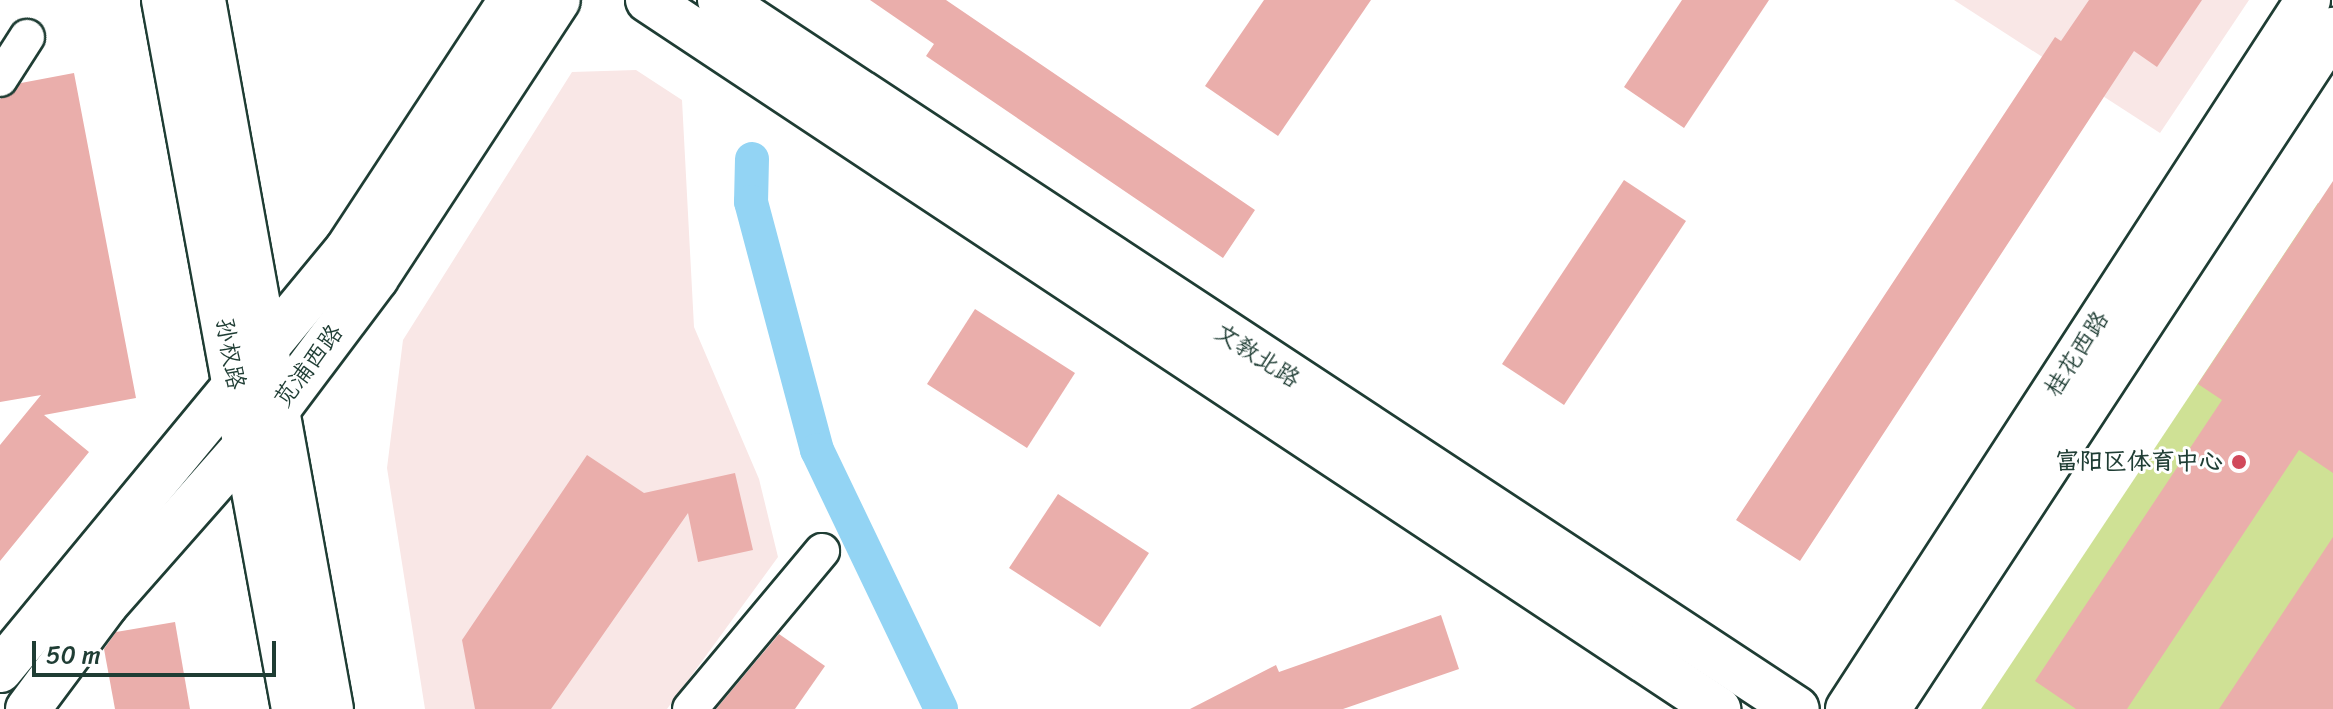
<!DOCTYPE html>
<meta charset="utf-8">
<style>
body{margin:0}
#map{position:relative;width:2333px;height:709px;overflow:hidden;background:#fff;font-family:Sriracha,"LXGW WenKai TC",sans-serif}
div>[style]{position:absolute}
.built>*{inset:0;background:#f9e7e6}
.green>*{inset:0;background:#cfe195}
.canal>*{height:34px;margin:-17px;padding:0 17px;transform-origin:17px;border-radius:17px;background:#93d4f4}
.building>*{inset:0;background:#eaaeab}
.roads{filter:drop-shadow(2px 0 #1f3d34) drop-shadow(-2px 0 #1f3d34) drop-shadow(0 2px #1f3d34) drop-shadow(0 -2px #1f3d34)}
.minor>*{height:34px;margin:-17px;padding:0 17px;transform-origin:17px;border-radius:17px;background:#fff}
.tertiary>*{height:44px;margin:-22px;padding:0 22px;transform-origin:22px;border-radius:22px;background:#fff}
.secondary>*{height:44px;margin:-22px;padding:0 22px;transform-origin:22px;border-radius:22px;background:#fff}
.dots>*{width:22px;height:22px;translate:-50% -50%;box-sizing:border-box;border:4px solid #fff;border-radius:50%}
span{translate:-50% -50%;white-space:nowrap;text-align:center;line-height:1.15;-webkit-text-stroke:6px #fff;paint-order:stroke}
.street-label{font-size:24px;color:#1f3d34}
.poi-label{font-size:24px;color:#1f3d34;font-weight:700}
.right{translate:-100% -50%;text-align:right}
.scale{position:absolute;left:32px;top:641px;width:244px;height:36px;box-sizing:border-box;border:4px solid #1f3d34;border-top:0;padding-left:10px;font-size:24px;line-height:28px;white-space:nowrap;color:#1f3d34;-webkit-text-stroke:6px #fff;paint-order:stroke}
</style>
<div id="map">
<div class="built">
<i style="clip-path:polygon(1954px 0,2249px 0,2160px 133px)"></i>
<i style="clip-path:polygon(636px 70px,682px 100px,694px 327px,759px 479px,778px 557px,667px 709px,425px 709px,387px 468px,403px 340px,572px 72px)"></i>
</div>
<div class="green">
<i style="clip-path:polygon(2318px 203px,2333px 214px,2333px 709px,1981px 709px)"></i>
</div>
<div class="canal">
<i style="left:752px;top:159px;width:43px;rotate:91.3deg"></i>
<i style="left:751px;top:202px;width:257px;rotate:75.1deg"></i>
<i style="left:817px;top:450px;width:287px;rotate:64.4deg"></i>
</div>
<div class="building">
<i style="clip-path:polygon(870px 0,946px 0,1255px 210px,1223px 258px,926px 56px,934px 44px)"></i>
<i style="clip-path:polygon(1264px 0,1371px 0,1278px 136px,1205px 86px)"></i>
<i style="clip-path:polygon(1682px 0,1769px 0,1684px 128px,1624px 87px)"></i>
<i style="clip-path:polygon(2089px 0,2202px 0,2157px 67px,2134px 51px,1800px 561px,1736px 520px,2055px 37px,2061px 41px)"></i>
<i style="clip-path:polygon(74px 73px,136px 398px,44px 415px,89px 452px,0 561px,0 445px,41px 395px,0 402px,0 99px,21px 83px)"></i>
<i style="clip-path:polygon(1624px 180px,1686px 221px,1564px 405px,1502px 364px)"></i>
<i style="clip-path:polygon(2333px 181px,2333px 473px,2299px 450px,2127px 709px,2076px 709px,2035px 681px,2222px 400px,2198px 384px)"></i>
<i style="clip-path:polygon(975px 309px,1075px 373px,1027px 448px,927px 384px)"></i>
<i style="clip-path:polygon(587px 455px,644px 493px,735px 473px,753px 550px,698px 562px,688px 513px,551px 709px,475px 709px,462px 640px)"></i>
<i style="clip-path:polygon(1058px 494px,1149px 553px,1100px 627px,1009px 568px)"></i>
<i style="clip-path:polygon(2333px 537px,2333px 709px,2219px 709px)"></i>
<i style="clip-path:polygon(1441px 615px,1459px 669px,1343px 709px,1190px 709px,1276px 665px,1279px 672px)"></i>
<i style="clip-path:polygon(175px 622px,190px 709px,115px 709px,104px 649px,116px 632px)"></i>
<i style="clip-path:polygon(779px 634px,825px 666px,795px 709px,716px 709px)"></i>
</div>
<div class="roads">
<div class="minor">
<i style="left:0;top:79px;width:50px;rotate:-57.3deg"></i>
<i style="left:690px;top:709px;width:206px;rotate:-50.1deg"></i>
</div>
<div class="tertiary">
<i style="left:648px;top:0;width:1284px;rotate:33.53deg"></i>
<i style="left:720px;top:0;width:1289px;rotate:33.36deg"></i>
<i style="left:0;top:670px;width:545px;rotate:-50.44deg"></i>
<i style="left:347px;top:250px;width:299px;rotate:-56.7deg"></i>
<i style="left:28px;top:709px;width:131px;rotate:-53.4deg"></i>
<i style="left:106px;top:604px;width:259px;rotate:-48.6deg"></i>
<i style="left:277px;top:410px;width:165px;rotate:-53.1deg"></i>
<i style="left:376px;top:278px;width:332px;rotate:-56.8deg"></i>
</div>
<div class="secondary">
<i style="left:164px;top:0;width:721px;rotate:79.61deg"></i>
<i style="left:203px;top:0;width:720px;rotate:79.77deg"></i>
<i style="left:1848px;top:709px;width:845px;rotate:-57.02deg"></i>
<i style="left:1888px;top:709px;width:812px;rotate:-56.76deg"></i>
</div>
</div>
<div class="dots">
<i style="left:2239px;top:462px;background:#d1495b"></i>
</div>
<div class="street-label">
<span style="left:230px;top:354px;rotate:80deg">孙权路</span>
<span style="left:2077px;top:354px;rotate:-57deg">桂花西路</span>
<span style="left:1257px;top:356px;rotate:33deg">文教北路</span>
<span style="left:309px;top:366px;rotate:-53deg">苋浦西路</span>
</div>
<div class="poi-label">
<span class="right" style="left:2223px;top:462px">富阳区体育中心</span>
</div>
<div class="scale">50 m</div>
</div>
